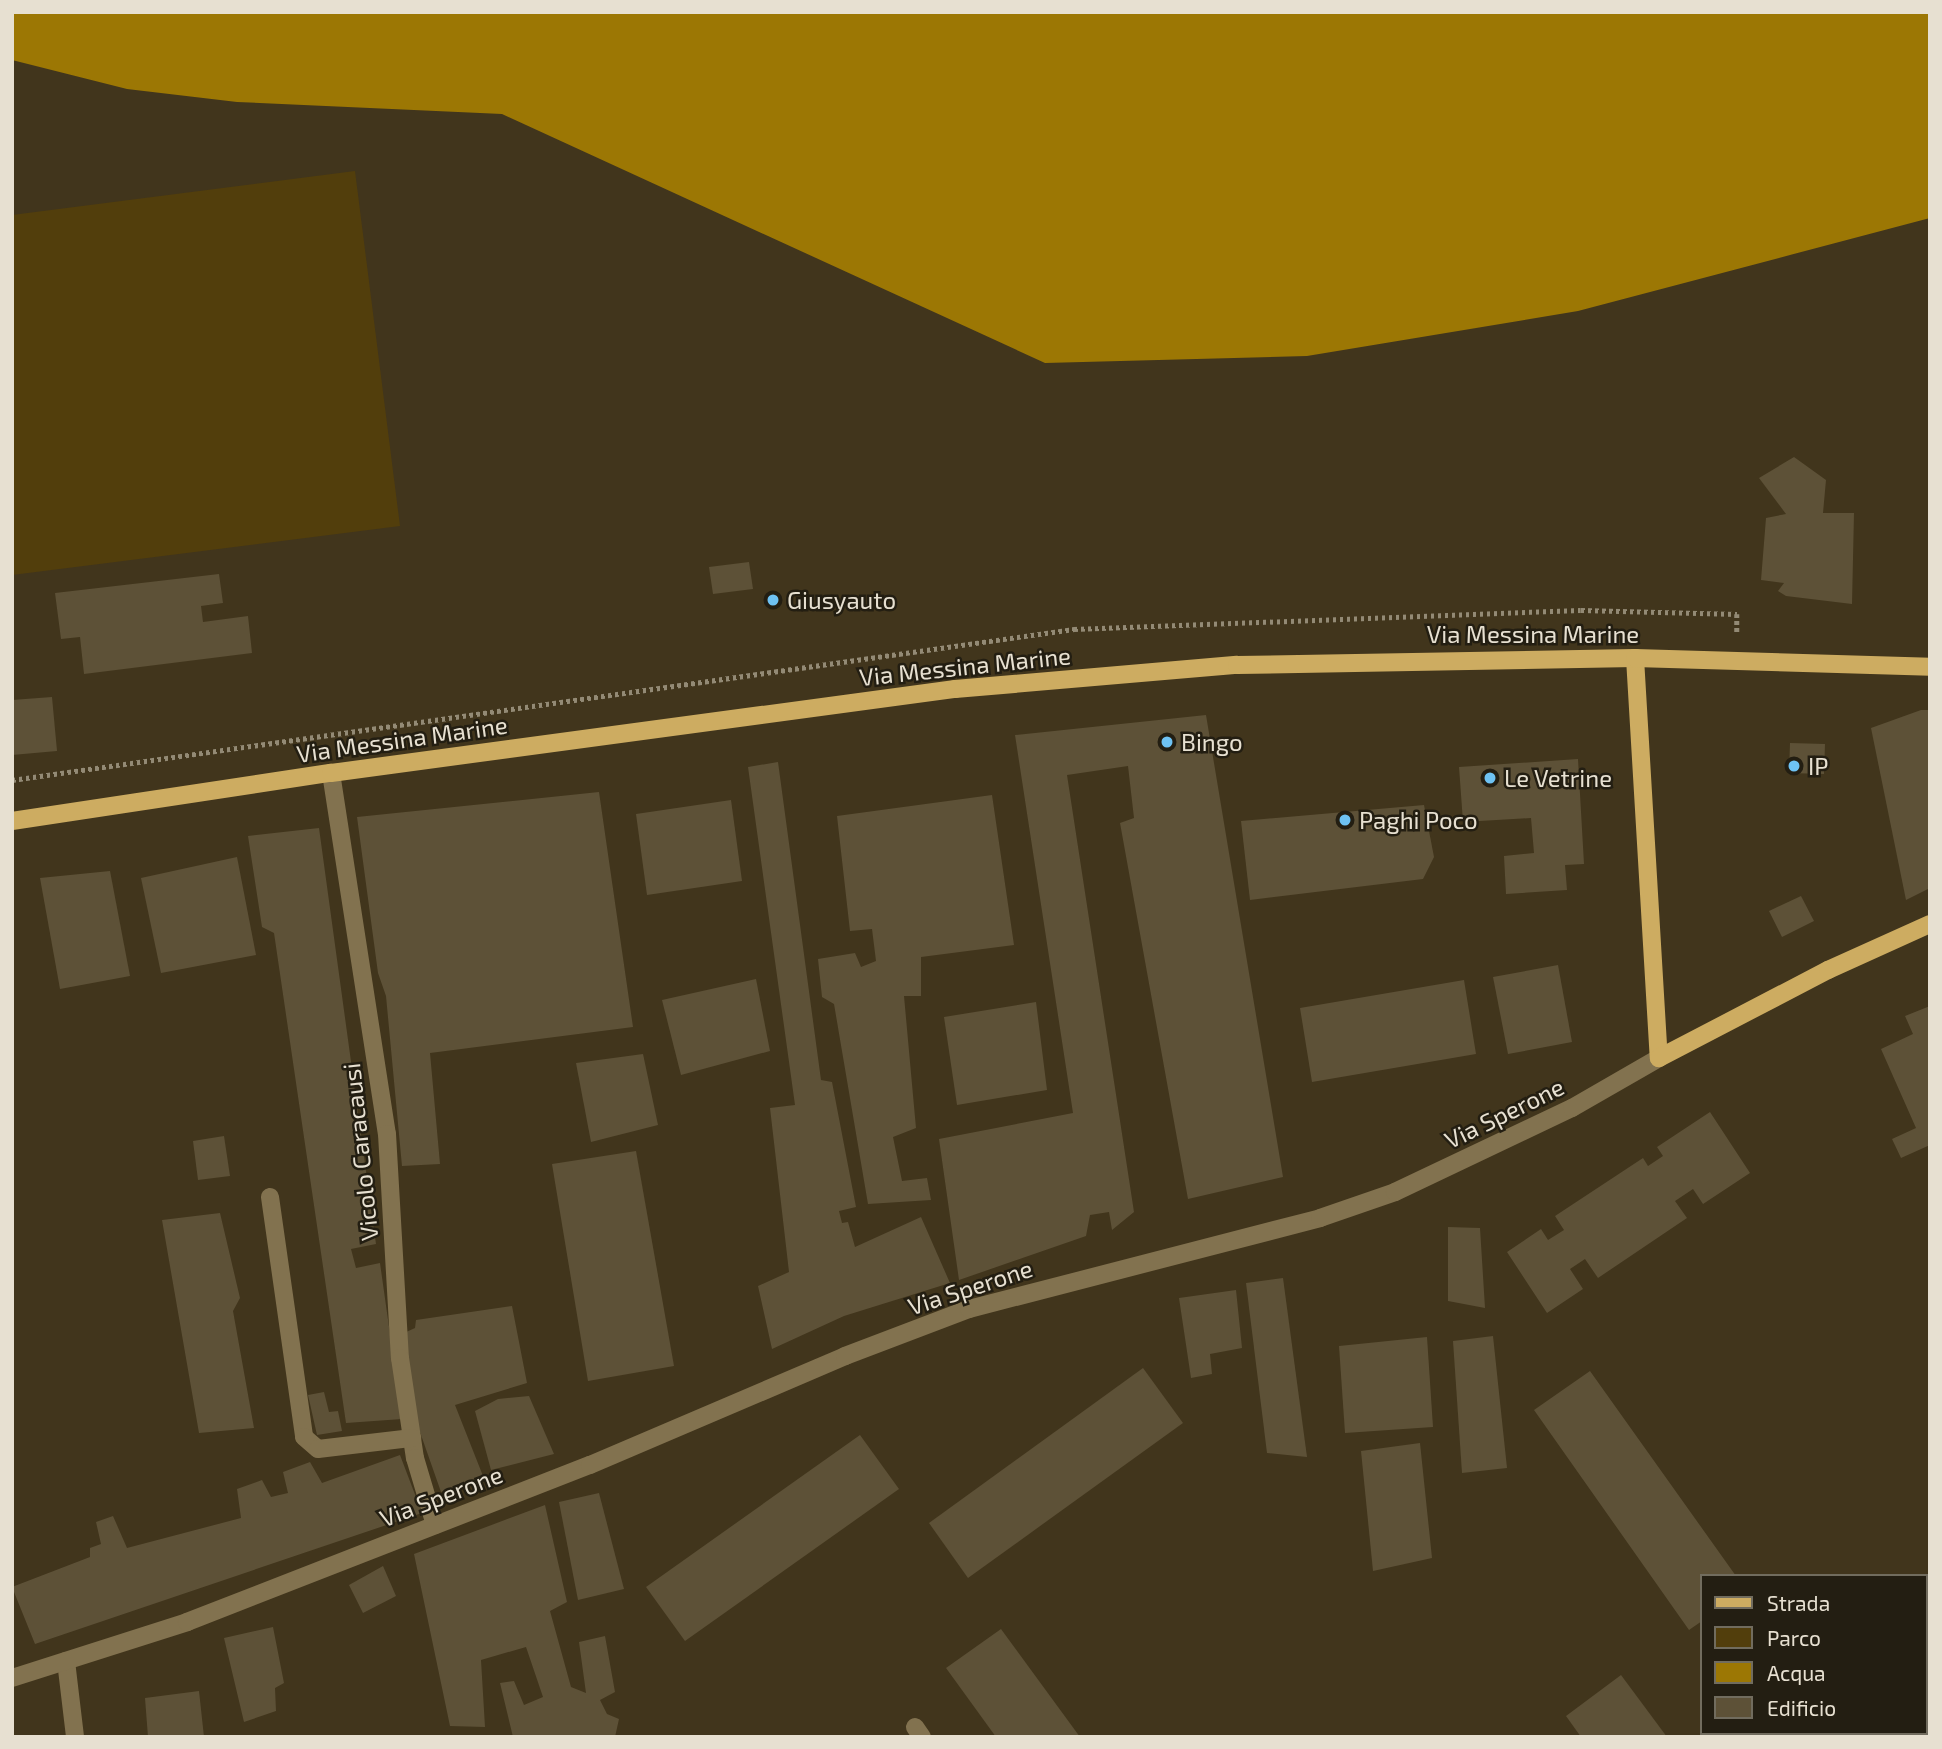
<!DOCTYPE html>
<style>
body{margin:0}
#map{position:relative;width:1942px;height:1749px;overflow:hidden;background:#41351c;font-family:"Exo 2",sans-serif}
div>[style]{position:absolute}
.green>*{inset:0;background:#523e0c}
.water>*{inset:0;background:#9c7704}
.building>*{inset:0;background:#5d5137}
.path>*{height:4.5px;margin-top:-2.25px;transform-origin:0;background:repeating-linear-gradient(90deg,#938a75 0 3.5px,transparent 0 7px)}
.minor>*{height:18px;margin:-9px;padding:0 9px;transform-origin:9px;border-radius:9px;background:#82724f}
.major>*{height:18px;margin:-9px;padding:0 9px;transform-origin:9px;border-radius:9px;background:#cdac61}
.dots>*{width:19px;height:19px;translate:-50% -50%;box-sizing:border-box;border:4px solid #231e12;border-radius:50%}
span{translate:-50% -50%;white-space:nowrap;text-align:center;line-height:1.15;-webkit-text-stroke:5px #231e12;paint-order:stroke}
.poi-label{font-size:24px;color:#e7e0d1}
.left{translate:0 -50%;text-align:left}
.street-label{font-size:24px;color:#e7e0d1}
.frame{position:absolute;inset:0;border:14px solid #e7e0d1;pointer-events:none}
.legend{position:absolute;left:1700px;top:1574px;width:228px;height:161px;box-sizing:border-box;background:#231e12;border:2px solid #716c5e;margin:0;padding:9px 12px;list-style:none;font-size:21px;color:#e7e0d1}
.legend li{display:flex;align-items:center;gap:14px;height:35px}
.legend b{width:35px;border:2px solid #716c5e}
</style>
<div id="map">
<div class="green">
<i style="clip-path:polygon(355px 171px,400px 526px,12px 575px,12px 215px)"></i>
</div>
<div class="water">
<i style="clip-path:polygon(12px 12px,1930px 12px,1930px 218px,1578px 311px,1307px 356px,1045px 363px,502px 114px,237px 102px,127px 89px,12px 60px)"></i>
</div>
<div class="building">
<i style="clip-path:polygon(1794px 457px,1826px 480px,1823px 513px,1854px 513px,1852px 604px,1786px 596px,1778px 591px,1784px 583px,1761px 580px,1766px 518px,1786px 514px,1759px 478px)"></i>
<i style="clip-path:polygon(749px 562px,753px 589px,713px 594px,709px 567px)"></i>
<i style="clip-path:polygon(219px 574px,223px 603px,201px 606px,203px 622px,248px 616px,252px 653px,84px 674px,80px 637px,61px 639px,55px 593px)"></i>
<i style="clip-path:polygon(52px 697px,57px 751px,12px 755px,12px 700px)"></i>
<i style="clip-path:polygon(1921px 710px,1930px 710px,1930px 888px,1906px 900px,1871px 728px)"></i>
<i style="clip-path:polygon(1206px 715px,1283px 1177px,1188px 1199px,1120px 823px,1134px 818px,1128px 766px,1067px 775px,1134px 1212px,1112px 1230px,1109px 1212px,1090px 1215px,1086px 1236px,959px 1280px,939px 1139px,1073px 1113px,1015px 735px)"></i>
<i style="clip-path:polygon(1790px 743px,1825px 744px,1824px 774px,1789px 773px)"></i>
<i style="clip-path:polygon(1578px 759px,1584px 864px,1565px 865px,1567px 890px,1506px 894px,1504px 856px,1534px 853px,1531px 818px,1463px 822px,1459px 767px)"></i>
<i style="clip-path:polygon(778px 762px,821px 1080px,832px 1082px,856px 1207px,839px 1211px,842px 1223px,848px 1222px,855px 1247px,921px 1217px,950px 1283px,844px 1316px,772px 1349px,758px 1286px,789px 1272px,770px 1108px,795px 1105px,748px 767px)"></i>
<i style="clip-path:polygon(599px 792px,633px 1027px,430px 1053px,440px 1164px,402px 1166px,386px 996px,378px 973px,357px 817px)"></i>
<i style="clip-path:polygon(992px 795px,1014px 945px,921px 957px,921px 996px,904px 996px,916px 1128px,893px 1137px,902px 1181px,927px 1178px,931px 1200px,868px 1204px,834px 1004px,822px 997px,818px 959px,855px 953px,861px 967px,876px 961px,872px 929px,850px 931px,837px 816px)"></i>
<i style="clip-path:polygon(731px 800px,742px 881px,647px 895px,636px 814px)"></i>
<i style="clip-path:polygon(1424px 805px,1434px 857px,1423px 879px,1250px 900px,1241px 821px)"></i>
<i style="clip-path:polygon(319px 828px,376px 1244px,351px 1249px,356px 1268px,380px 1263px,402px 1419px,346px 1423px,274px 933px,262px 927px,248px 836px)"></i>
<i style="clip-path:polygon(237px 857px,256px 955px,161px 973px,141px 878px)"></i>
<i style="clip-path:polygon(110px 871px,130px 976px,60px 989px,40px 878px)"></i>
<i style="clip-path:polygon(1801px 896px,1814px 921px,1782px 937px,1769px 911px)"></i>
<i style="clip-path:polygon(1558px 965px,1572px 1042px,1508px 1054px,1493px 977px)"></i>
<i style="clip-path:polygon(756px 979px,770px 1051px,681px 1075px,662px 1000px)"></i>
<i style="clip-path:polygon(1464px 980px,1476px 1054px,1312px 1082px,1300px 1008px)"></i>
<i style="clip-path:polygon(1036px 1002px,1047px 1090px,957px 1105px,944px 1017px)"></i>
<i style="clip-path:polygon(1930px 1006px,1930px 1145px,1901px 1158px,1892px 1139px,1916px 1128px,1881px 1049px,1913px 1034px,1905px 1016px)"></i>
<i style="clip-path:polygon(643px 1054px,658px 1125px,591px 1142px,576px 1063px)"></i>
<i style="clip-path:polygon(1710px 1112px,1750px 1173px,1703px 1204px,1693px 1189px,1675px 1201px,1687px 1218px,1598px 1278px,1585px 1259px,1570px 1269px,1583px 1289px,1547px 1313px,1507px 1252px,1541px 1229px,1548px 1240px,1564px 1230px,1555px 1216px,1643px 1158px,1648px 1166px,1663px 1156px,1657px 1147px)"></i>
<i style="clip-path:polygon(224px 1136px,230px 1176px,198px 1180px,193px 1141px)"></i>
<i style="clip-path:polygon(636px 1151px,674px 1366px,588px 1381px,552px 1164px)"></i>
<i style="clip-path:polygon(220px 1213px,240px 1298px,233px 1311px,254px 1428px,199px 1433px,162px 1220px)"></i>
<i style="clip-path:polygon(1448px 1227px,1480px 1228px,1485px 1308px,1448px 1301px)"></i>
<i style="clip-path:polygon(1283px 1278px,1307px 1457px,1267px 1453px,1246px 1283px)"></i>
<i style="clip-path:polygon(1236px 1290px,1242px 1348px,1210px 1354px,1212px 1374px,1191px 1378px,1179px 1298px)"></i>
<i style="clip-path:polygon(512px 1306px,527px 1383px,455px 1405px,483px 1476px,441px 1492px,414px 1415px,404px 1333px,415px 1328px,416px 1320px)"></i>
<i style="clip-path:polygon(1493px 1336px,1507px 1468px,1462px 1473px,1453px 1341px)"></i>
<i style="clip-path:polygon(1427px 1337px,1433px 1427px,1345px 1433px,1339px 1346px)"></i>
<i style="clip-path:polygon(1143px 1368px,1183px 1423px,968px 1578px,929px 1523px)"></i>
<i style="clip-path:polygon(1590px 1371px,1736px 1576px,1702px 1576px,1702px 1621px,1689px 1630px,1534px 1410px)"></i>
<i style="clip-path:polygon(324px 1392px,329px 1412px,338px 1411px,342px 1431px,317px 1435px,308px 1395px)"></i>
<i style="clip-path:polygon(529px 1396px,554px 1454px,491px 1470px,475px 1411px,498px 1399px)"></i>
<i style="clip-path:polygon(860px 1435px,899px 1489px,685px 1641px,646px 1587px)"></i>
<i style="clip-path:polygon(1420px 1443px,1432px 1558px,1373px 1571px,1361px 1451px)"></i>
<i style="clip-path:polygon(400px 1455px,422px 1513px,35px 1644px,12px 1587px,90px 1557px,90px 1548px,101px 1544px,96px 1522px,113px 1516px,127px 1548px,241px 1518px,237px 1489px,262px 1480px,271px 1497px,288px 1493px,283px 1472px,310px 1462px,322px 1483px)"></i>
<i style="clip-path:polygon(599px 1493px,624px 1589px,578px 1600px,559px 1502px)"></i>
<i style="clip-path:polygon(545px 1505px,567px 1602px,550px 1611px,571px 1687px,586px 1693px,579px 1642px,605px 1636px,615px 1692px,600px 1700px,607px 1714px,619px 1719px,615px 1737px,513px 1737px,500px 1683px,514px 1681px,524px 1705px,543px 1697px,526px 1647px,481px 1660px,485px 1727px,450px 1726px,414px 1554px)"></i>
<i style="clip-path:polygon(383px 1566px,396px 1596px,363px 1613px,349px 1585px)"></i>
<i style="clip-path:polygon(273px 1627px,284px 1683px,275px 1688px,276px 1711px,244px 1722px,224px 1638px)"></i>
<i style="clip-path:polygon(1001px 1629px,1080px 1737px,996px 1737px,946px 1668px)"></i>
<i style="clip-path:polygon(1621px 1675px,1667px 1737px,1581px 1737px,1566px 1716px)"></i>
<i style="clip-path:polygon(199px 1691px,204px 1737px,148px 1737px,145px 1698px)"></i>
</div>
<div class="path">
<i style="left:12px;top:780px;width:1073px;rotate:-8.09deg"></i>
<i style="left:1074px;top:629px;width:507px;rotate:-2.15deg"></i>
<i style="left:1581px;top:610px;width:156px;rotate:1.5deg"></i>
<i style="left:1737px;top:614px;width:20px;rotate:90deg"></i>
</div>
<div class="minor">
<i style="left:331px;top:773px;width:365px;rotate:81.2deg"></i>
<i style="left:387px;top:1134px;width:224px;rotate:86.7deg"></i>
<i style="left:400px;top:1358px;width:101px;rotate:81.5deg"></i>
<i style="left:415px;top:1458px;width:70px;rotate:73.4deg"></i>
<i style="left:270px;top:1197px;width:242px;rotate:81.9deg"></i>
<i style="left:304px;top:1437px;width:18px;rotate:41deg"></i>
<i style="left:318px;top:1449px;width:95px;rotate:-6.7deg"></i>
<i style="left:66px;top:1661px;width:77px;rotate:83.2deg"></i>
<i style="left:12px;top:1678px;width:184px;rotate:-17.7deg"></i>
<i style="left:187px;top:1622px;width:433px;rotate:-21.3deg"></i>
<i style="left:590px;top:1465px;width:277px;rotate:-23.1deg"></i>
<i style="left:845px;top:1356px;width:133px;rotate:-20.8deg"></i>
<i style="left:969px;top:1309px;width:363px;rotate:-14.5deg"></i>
<i style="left:1320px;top:1218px;width:79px;rotate:-19.1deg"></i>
<i style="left:1395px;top:1192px;width:196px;rotate:-25.4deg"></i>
<i style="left:1572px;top:1108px;width:100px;rotate:-29.9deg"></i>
<i style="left:915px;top:1727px;width:12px;rotate:55deg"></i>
</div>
<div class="major">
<i style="left:1635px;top:658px;width:401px;rotate:86.6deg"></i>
<i style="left:1659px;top:1058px;width:191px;rotate:-27.5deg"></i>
<i style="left:1828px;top:970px;width:112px;rotate:-24.3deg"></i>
<i style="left:12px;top:821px;width:323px;rotate:-8.6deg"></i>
<i style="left:331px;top:773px;width:630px;rotate:-7.67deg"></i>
<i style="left:955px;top:689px;width:283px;rotate:-4.9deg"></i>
<i style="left:1237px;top:665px;width:398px;rotate:-1deg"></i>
<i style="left:1635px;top:658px;width:295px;rotate:1.7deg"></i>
</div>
<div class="dots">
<i style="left:773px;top:600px;background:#6ec2f3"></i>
<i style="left:1167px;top:742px;background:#6ec2f3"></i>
<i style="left:1794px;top:766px;background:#6ec2f3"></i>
<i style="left:1490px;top:778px;background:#6ec2f3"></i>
<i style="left:1345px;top:820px;background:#6ec2f3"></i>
</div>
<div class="poi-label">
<span class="left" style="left:787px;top:600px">Giusyauto</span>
<span class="left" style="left:1181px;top:742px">Bingo</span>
<span class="left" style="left:1808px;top:766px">IP</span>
<span class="left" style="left:1504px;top:778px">Le Vetrine</span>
<span class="left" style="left:1359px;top:820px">Paghi Poco</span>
</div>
<div class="street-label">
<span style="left:1533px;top:634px">Via Messina Marine</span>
<span style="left:965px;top:666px;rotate:-6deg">Via Messina Marine</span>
<span style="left:402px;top:739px;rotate:-8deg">Via Messina Marine</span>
<span style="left:1504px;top:1113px;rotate:-26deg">Via Sperone</span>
<span style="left:360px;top:1152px;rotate:-96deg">Vicolo Caracausi</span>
<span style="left:970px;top:1287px;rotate:-18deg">Via Sperone</span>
<span style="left:441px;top:1496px;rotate:-21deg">Via Sperone</span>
</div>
<div class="frame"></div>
<ul class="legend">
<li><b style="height:9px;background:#cdac61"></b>Strada</li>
<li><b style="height:19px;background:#523e0c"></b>Parco</li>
<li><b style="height:19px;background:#9c7704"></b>Acqua</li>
<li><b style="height:19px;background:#5d5137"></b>Edificio</li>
</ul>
</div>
